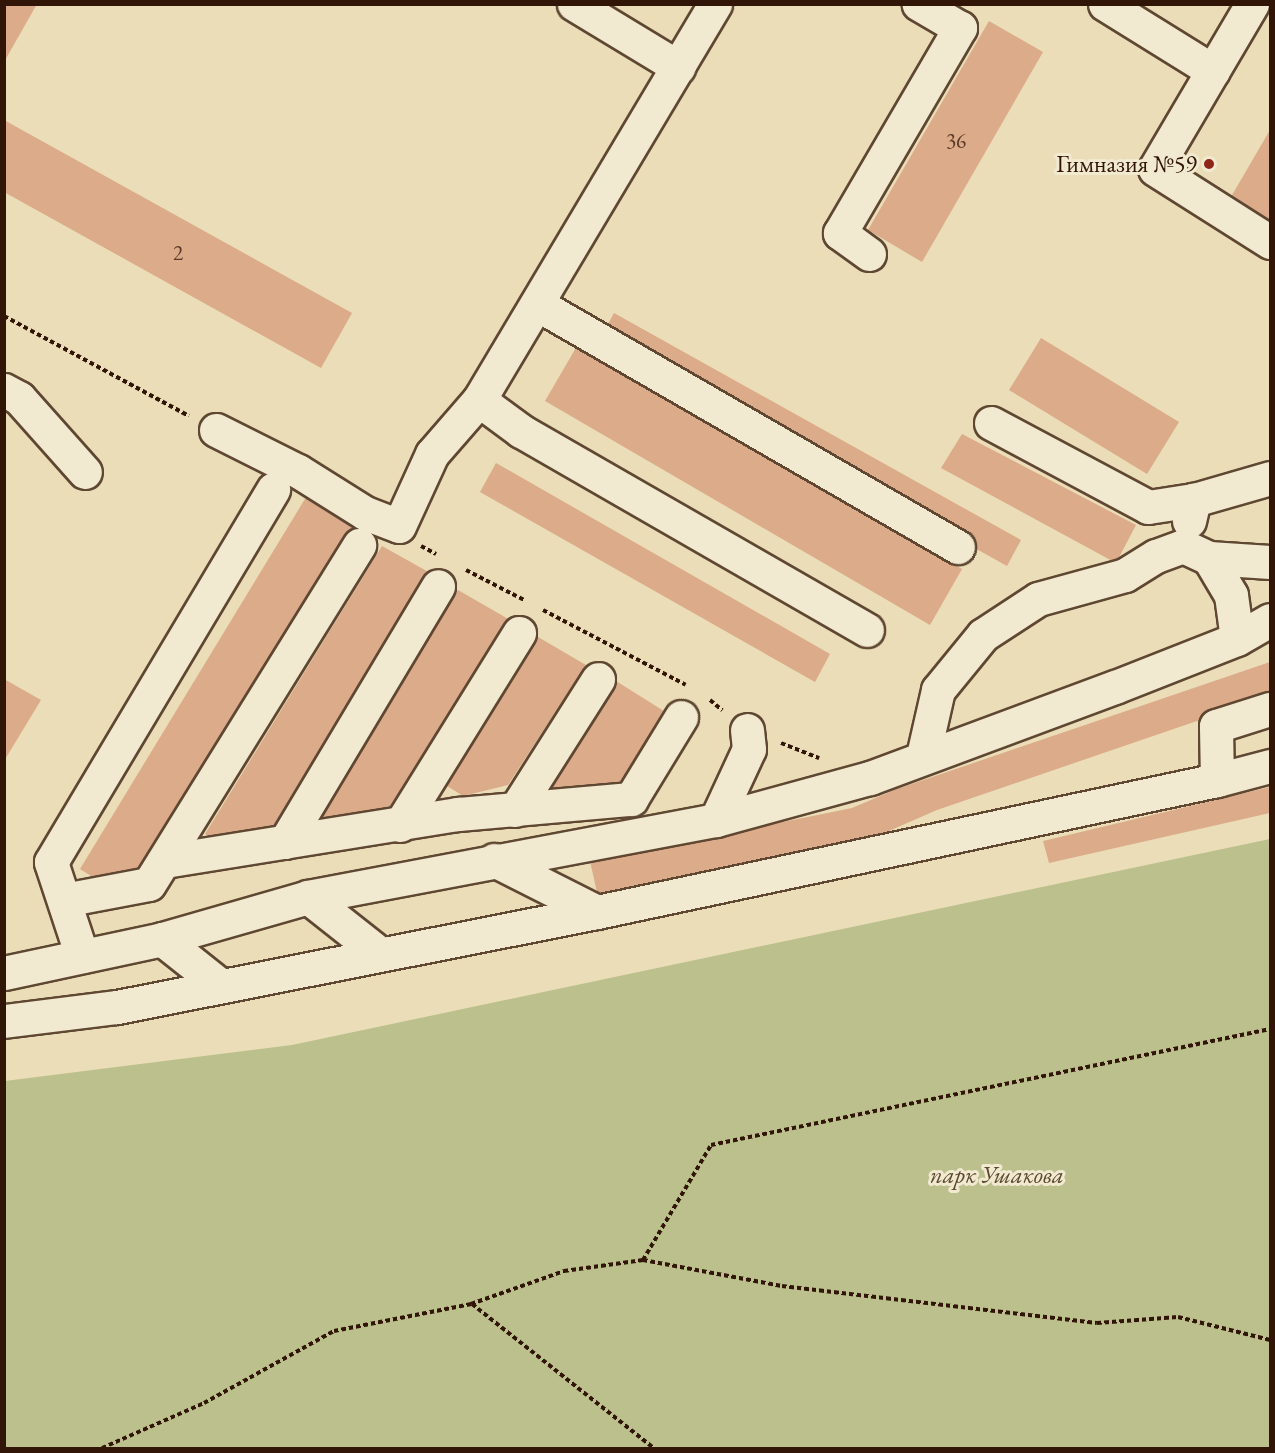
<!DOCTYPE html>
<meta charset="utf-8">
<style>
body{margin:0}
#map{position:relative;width:1275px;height:1453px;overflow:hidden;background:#eaddb7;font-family:"EB Garamond",serif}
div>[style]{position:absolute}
.green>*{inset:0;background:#bbc08c}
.building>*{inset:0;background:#dbab8a}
.path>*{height:4px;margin-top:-2px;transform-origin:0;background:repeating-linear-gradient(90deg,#311506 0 4.5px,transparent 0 7.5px)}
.roads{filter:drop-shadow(2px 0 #5f4732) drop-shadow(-2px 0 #5f4732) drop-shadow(0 2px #5f4732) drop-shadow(0 -2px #5f4732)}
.minor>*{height:33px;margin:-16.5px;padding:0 16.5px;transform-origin:16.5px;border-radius:16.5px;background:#f1e9d0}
.dots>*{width:16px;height:16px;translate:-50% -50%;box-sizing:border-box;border:3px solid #f1e9d0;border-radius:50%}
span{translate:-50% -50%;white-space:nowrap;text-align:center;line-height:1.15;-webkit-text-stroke:6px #f1e9d0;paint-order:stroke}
.number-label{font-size:21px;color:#5c3a27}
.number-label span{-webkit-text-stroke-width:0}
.poi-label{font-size:24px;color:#311506}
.right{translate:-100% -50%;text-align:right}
.park-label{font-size:24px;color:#5a482e;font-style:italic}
.frame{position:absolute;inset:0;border:6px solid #311506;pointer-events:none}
</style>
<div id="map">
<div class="green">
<i style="clip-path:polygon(1270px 839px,1270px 1448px,5px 1448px,5px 1081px,292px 1045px)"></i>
</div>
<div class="building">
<i style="clip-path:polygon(4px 4px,37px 4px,4px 62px)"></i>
<i style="clip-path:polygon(989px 21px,1043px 52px,922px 262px,868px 230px)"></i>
<i style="clip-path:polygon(4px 120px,352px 313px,321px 368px,4px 192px)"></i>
<i style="clip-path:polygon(1270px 130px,1270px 227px,1228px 202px)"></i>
<i style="clip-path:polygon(614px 313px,1021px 540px,1007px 566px,600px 339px)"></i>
<i style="clip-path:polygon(1041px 338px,1179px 422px,1147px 474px,1009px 390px)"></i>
<i style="clip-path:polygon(577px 346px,962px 569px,930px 625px,545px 401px)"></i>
<i style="clip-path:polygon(962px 434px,1136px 525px,1116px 563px,941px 468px)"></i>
<i style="clip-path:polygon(496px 463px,830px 654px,815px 682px,480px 492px)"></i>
<i style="clip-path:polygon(308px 494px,359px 523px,144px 871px,99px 881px,80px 869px)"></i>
<i style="clip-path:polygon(382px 546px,432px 574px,270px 836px,224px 847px,205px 834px)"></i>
<i style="clip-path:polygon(458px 590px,510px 620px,383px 817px,338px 827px,319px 815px)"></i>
<i style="clip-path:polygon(538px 637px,586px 665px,508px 785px,463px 796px,444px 784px)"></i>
<i style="clip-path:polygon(1270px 662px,1270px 696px,937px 810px,859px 844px,598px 897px,590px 861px,852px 808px,897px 789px)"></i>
<i style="clip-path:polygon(4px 679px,41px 700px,4px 761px)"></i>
<i style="clip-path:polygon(616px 681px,667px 713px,616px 790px,571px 800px,551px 788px)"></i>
<i style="clip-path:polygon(1270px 787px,1270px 813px,1049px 863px,1043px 841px)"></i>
</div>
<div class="path">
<i style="left:4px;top:316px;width:210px;rotate:28.4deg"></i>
<i style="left:421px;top:546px;width:17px;rotate:28deg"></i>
<i style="left:466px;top:570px;width:65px;rotate:27.3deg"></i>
<i style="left:543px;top:610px;width:161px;rotate:27.7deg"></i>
<i style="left:710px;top:700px;width:16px;rotate:40deg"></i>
<i style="left:781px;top:743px;width:41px;rotate:21.5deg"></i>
<i style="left:643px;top:1260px;width:134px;rotate:-59.4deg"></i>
<i style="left:711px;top:1145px;width:571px;rotate:-11.72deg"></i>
<i style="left:472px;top:1304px;width:232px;rotate:38.4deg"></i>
<i style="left:102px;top:1448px;width:111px;rotate:-23.8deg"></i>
<i style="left:204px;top:1403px;width:149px;rotate:-29deg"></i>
<i style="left:334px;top:1331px;width:140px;rotate:-11.1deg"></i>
<i style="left:471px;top:1304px;width:99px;rotate:-19.5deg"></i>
<i style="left:564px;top:1271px;width:80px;rotate:-7.9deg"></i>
<i style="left:643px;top:1260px;width:141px;rotate:10.6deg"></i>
<i style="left:782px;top:1286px;width:317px;rotate:6.7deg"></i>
<i style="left:1097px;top:1323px;width:81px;rotate:-4.2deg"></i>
<i style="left:1178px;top:1317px;width:95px;rotate:14deg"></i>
</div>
<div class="roads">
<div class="minor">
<i style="left:574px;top:4px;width:122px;rotate:31.2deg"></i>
<i style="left:1105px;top:4px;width:127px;rotate:31.8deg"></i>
<i style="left:1252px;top:4px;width:191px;rotate:120.5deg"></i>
<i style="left:1155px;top:169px;width:136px;rotate:32.4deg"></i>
<i style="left:869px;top:254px;width:36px;rotate:-144deg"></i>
<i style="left:840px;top:233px;width:238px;rotate:-59.7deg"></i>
<i style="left:960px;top:28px;width:48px;rotate:-149.7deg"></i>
<i style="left:537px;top:304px;width:486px;rotate:30deg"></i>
<i style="left:4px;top:390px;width:17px;rotate:28deg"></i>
<i style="left:19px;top:398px;width:99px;rotate:48.3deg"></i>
<i style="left:479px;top:400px;width:52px;rotate:36.4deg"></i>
<i style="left:521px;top:431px;width:399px;rotate:29.9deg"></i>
<i style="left:991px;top:423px;width:178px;rotate:28.1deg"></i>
<i style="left:1148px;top:507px;width:47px;rotate:-8.7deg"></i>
<i style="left:216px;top:430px;width:92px;rotate:26.6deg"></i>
<i style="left:298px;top:471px;width:79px;rotate:32.1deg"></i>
<i style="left:365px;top:513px;width:36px;rotate:21deg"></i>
<i style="left:399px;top:526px;width:79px;rotate:-65.4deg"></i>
<i style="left:432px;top:454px;width:72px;rotate:-49deg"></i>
<i style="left:479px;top:400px;width:461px;rotate:-59.2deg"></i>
<i style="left:1189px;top:521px;width:22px;rotate:-77deg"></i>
<i style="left:1194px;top:500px;width:79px;rotate:-16.1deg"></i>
<i style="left:1209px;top:558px;width:61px;rotate:3.8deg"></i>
<i style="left:923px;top:756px;width:68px;rotate:-77.2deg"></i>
<i style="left:938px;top:690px;width:71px;rotate:-50.7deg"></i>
<i style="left:983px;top:635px;width:66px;rotate:-33.2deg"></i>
<i style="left:1038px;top:599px;width:90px;rotate:-15.4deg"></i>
<i style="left:1125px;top:575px;width:36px;rotate:-32deg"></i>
<i style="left:1156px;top:556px;width:29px;rotate:-20deg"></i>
<i style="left:1183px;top:546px;width:29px;rotate:25deg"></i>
<i style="left:1209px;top:558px;width:43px;rotate:59.3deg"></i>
<i style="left:1231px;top:595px;width:44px;rotate:82.2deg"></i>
<i style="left:1217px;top:780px;width:54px;rotate:-91.1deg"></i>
<i style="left:1216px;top:726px;width:57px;rotate:-17.5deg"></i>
<i style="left:515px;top:810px;width:155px;rotate:-57.6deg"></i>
<i style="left:716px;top:820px;width:78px;rotate:-65.1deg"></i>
<i style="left:749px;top:749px;width:19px;rotate:-96deg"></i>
<i style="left:400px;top:825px;width:226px;rotate:-58.2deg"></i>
<i style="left:285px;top:842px;width:298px;rotate:-59.1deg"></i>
<i style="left:494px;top:860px;width:115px;rotate:26.8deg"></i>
<i style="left:164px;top:861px;width:298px;rotate:-9.1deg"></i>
<i style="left:458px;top:814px;width:174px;rotate:-5deg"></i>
<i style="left:631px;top:799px;width:96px;rotate:-58.6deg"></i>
<i style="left:308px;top:897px;width:90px;rotate:38.3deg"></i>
<i style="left:64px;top:900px;width:86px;rotate:-10.7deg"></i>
<i style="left:149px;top:884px;width:399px;rotate:-58.2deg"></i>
<i style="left:162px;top:939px;width:75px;rotate:38.5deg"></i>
<i style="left:82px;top:956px;width:99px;rotate:-108.3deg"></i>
<i style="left:51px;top:862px;width:434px;rotate:-59.2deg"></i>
<i style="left:4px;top:973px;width:162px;rotate:-12.1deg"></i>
<i style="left:162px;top:939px;width:152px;rotate:-16deg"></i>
<i style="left:308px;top:897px;width:415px;rotate:-10.7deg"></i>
<i style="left:716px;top:820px;width:160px;rotate:-15.3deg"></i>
<i style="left:870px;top:778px;width:261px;rotate:-20.4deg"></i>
<i style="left:1115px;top:687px;width:131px;rotate:-21.5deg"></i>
<i style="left:1237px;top:639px;width:38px;rotate:-30deg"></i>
<i style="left:4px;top:1021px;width:114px;rotate:-7.1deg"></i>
<i style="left:117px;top:1007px;width:489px;rotate:-11.2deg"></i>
<i style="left:597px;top:912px;width:634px;rotate:-12.02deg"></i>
<i style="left:1217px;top:780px;width:55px;rotate:-14.8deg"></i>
</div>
</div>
<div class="dots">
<i style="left:1209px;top:164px;background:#8f2418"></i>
</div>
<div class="number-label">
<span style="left:956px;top:141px">36</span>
<span style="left:178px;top:253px">2</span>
</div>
<div class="poi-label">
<span class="right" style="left:1197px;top:164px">Гимназия №59</span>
</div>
<div class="park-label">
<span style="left:997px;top:1175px">парк Ушакова</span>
</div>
<div class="frame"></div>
</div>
